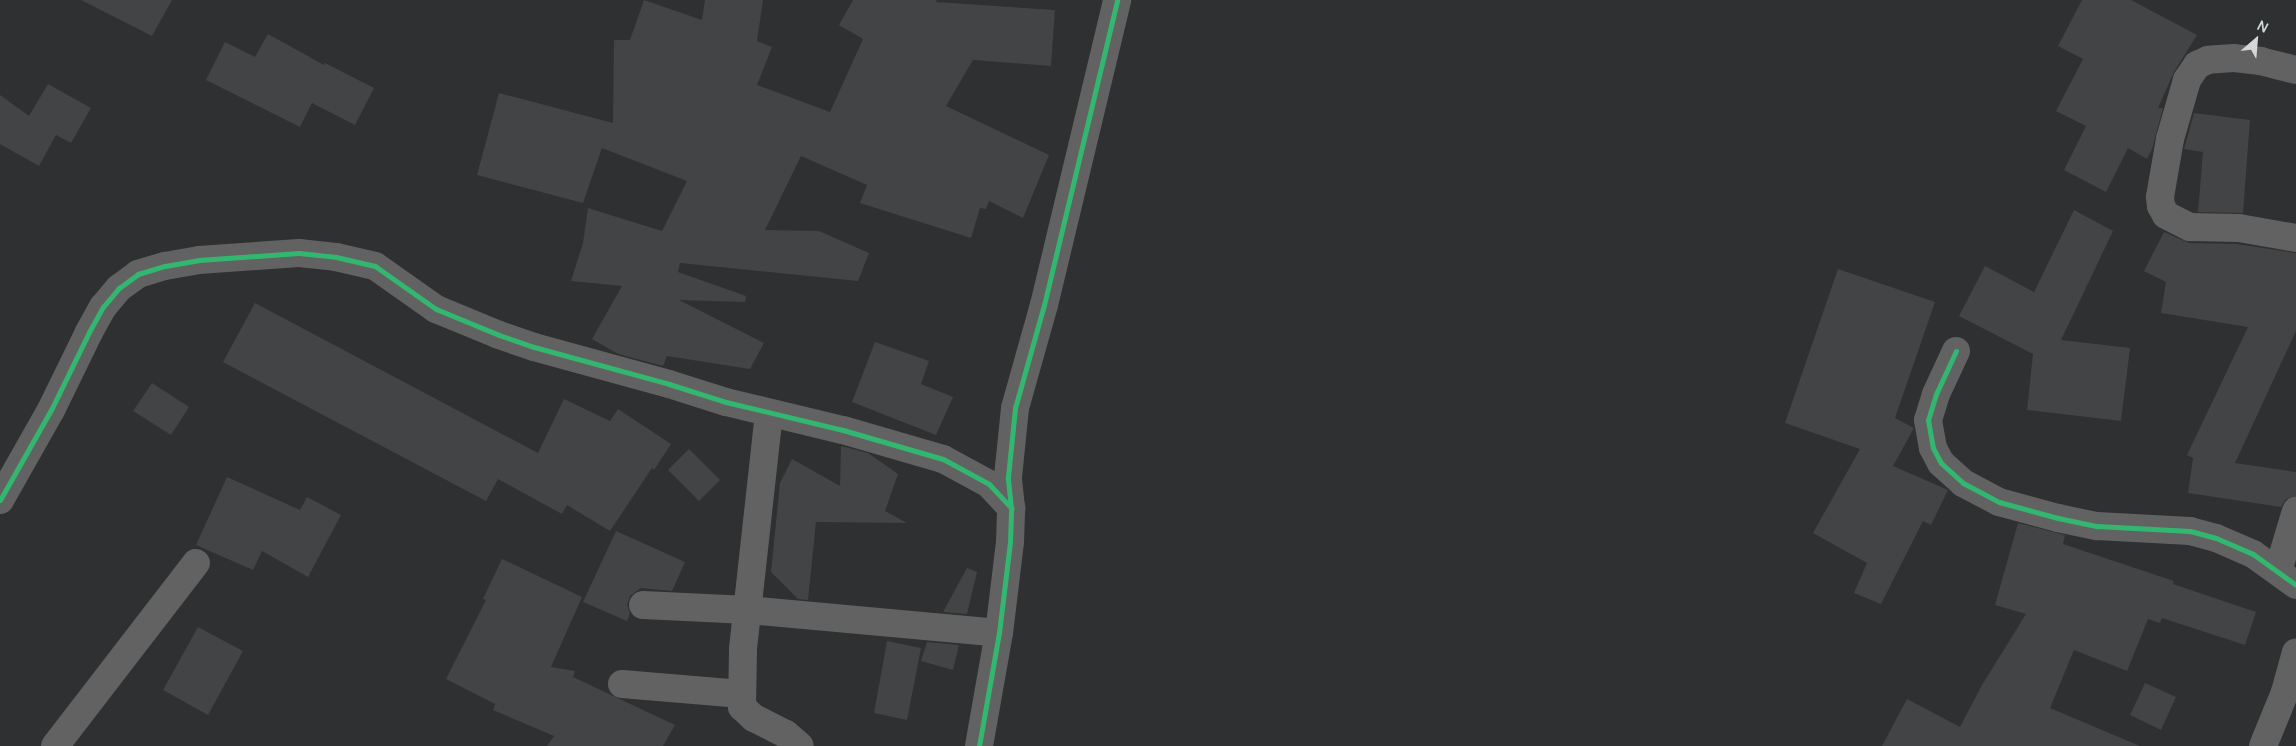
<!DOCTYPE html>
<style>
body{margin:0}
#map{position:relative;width:2296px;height:746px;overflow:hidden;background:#2e3031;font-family:Manrope,sans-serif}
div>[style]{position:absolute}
.building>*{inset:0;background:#434445}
.street>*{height:28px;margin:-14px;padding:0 14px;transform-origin:14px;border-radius:14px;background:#626262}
.cycleway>*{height:5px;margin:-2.5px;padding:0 2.5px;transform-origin:2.5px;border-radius:2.5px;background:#33b770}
span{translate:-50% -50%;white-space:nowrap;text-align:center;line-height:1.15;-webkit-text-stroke:4px #2d3132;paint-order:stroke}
.north{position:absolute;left:2231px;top:15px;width:50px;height:50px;-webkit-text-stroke:4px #2d3132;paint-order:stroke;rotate:27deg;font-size:14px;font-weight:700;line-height:20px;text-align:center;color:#d4d6d7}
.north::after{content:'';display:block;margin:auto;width:18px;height:22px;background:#d4d6d7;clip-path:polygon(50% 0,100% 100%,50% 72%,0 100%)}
</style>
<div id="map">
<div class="building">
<i style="clip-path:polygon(81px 0,172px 0,152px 36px)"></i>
<i style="clip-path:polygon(644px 0,702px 20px,705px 0,763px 0,757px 41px,772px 47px,757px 85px,830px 112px,863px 39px,839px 25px,853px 0,937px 0,936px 2px,1055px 10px,1051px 66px,973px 60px,946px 106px,1049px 155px,1023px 218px,989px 201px,986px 209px,980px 208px,971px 238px,860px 203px,867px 185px,801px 156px,765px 230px,819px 231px,869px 253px,858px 281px,680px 263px,678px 272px,746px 296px,745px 302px,679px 300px,764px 343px,750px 369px,667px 356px,663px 366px,618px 354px,592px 339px,622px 286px,571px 281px,583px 243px,588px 208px,662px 231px,687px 181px,602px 148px,583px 203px,477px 175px,499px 93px,613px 123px,614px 40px,630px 40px)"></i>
<i style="clip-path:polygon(2082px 0,2131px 0,2197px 35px,2174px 72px,2158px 108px,2163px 108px,2152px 149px,2147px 159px,2128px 148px,2106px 192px,2064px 170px,2086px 126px,2056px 111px,2083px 59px,2058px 46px)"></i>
<i style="clip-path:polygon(268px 34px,324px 65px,325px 63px,374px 88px,355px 125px,312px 103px,300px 127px,206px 80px,225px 42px,255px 57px)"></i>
<i style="clip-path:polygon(48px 84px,91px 108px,71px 143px,56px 135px,39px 166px,0 144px,0 95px,29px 116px)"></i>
<i style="clip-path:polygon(2194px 113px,2250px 120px,2243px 213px,2198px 212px,2203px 152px,2184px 149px)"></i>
<i style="clip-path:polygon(2074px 210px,2113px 231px,2061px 340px,2130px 348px,2121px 421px,2027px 410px,2033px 354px,1959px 316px,1985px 266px,2034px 292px)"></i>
<i style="clip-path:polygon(2164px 232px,2189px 243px,2237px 244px,2296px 253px,2296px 331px,2235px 463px,2296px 472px,2296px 496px,2286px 499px,2281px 507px,2188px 493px,2193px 458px,2187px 455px,2248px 327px,2161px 313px,2166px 282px,2144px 271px)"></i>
<i style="clip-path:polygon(1838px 269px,1935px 302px,1895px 418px,1914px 428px,1893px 466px,1948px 490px,1931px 525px,1923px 521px,1881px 604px,1854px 593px,1867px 563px,1813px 533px,1860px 449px,1785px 423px)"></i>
<i style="clip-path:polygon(255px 303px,538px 453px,564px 399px,610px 421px,618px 409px,671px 444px,654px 470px,652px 468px,610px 531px,567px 505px,562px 514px,498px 479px,486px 501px,223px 362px)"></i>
<i style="clip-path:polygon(875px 342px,929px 361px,921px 384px,953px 397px,936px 435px,852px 402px)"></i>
<i style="clip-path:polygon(152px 383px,189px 407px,171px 435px,133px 411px)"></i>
<i style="clip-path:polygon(841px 446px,868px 453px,898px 474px,885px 511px,907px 523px,816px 522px,808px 600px,798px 599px,771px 572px,780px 483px,792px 459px,840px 486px)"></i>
<i style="clip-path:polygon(689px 449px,720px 480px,699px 501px,668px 470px)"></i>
<i style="clip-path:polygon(227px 477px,300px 510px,307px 497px,341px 515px,308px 577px,262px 551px,253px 570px,196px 545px)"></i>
<i style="clip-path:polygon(2018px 523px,2065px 535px,2063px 544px,2174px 581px,2173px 584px,2256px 612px,2245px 645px,2162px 618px,2160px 623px,2148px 619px,2127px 671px,2074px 650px,2050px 708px,2140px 746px,1882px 746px,1907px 699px,1960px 727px,1982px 685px,2026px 614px,1995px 605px)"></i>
<i style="clip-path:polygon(616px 531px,685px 562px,672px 591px,641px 588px,630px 596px,627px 605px,630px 613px,627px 621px,583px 602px)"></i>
<i style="clip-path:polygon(502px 559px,582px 597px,551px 667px,575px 671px,573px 677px,675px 725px,663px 746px,547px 746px,554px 736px,493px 710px,495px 704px,446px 679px,486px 600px,483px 599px)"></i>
<i style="clip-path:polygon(967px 568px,977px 572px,967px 614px,943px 612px)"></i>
<i style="clip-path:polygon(198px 627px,243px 651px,208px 715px,163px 690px)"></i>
<i style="clip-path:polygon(887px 641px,921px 648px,907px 720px,874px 713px)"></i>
<i style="clip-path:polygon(927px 642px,959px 645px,953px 670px,921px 661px)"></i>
<i style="clip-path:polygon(2145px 683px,2176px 697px,2161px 730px,2130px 715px)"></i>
</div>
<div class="street">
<i style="left:2296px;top:70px;width:36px;rotate:-166deg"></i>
<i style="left:2261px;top:61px;width:27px;rotate:-174deg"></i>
<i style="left:2234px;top:58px;width:26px;rotate:176deg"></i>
<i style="left:2208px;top:60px;width:12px;rotate:156deg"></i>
<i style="left:2197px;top:65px;width:18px;rotate:124deg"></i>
<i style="left:2187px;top:80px;width:61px;rotate:106.1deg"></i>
<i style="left:2170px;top:139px;width:59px;rotate:99.8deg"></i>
<i style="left:2160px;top:197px;width:9px;rotate:84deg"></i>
<i style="left:2161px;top:206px;width:10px;rotate:61deg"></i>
<i style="left:2166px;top:215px;width:27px;rotate:27deg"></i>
<i style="left:2190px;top:227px;width:49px;rotate:1.2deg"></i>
<i style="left:2239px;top:228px;width:58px;rotate:10deg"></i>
<i style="left:1956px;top:351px;width:47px;rotate:114.9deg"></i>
<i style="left:1936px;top:394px;width:27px;rotate:107deg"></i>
<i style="left:1928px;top:420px;width:28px;rotate:80deg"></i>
<i style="left:1933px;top:448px;width:17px;rotate:62deg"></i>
<i style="left:1941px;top:463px;width:30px;rotate:42deg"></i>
<i style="left:1963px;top:483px;width:41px;rotate:27.8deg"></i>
<i style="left:1999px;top:502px;width:61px;rotate:15.2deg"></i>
<i style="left:2058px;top:518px;width:40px;rotate:12deg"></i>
<i style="left:2097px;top:526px;width:93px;rotate:3.1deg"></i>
<i style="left:2190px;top:531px;width:27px;rotate:15deg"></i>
<i style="left:2216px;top:538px;width:40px;rotate:23.4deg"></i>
<i style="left:2253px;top:554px;width:53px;rotate:35.8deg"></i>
<i style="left:769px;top:413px;width:238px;rotate:96.3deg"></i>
<i style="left:743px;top:650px;width:57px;rotate:91deg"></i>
<i style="left:742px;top:707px;width:16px;rotate:43deg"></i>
<i style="left:754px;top:718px;width:36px;rotate:27deg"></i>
<i style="left:786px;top:734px;width:18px;rotate:41deg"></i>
<i style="left:0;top:500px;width:103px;rotate:-60.5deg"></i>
<i style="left:51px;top:410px;width:87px;rotate:-64deg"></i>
<i style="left:89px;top:332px;width:29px;rotate:-61deg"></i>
<i style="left:103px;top:307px;width:25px;rotate:-50deg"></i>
<i style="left:119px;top:288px;width:24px;rotate:-36deg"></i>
<i style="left:138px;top:274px;width:28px;rotate:-17deg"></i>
<i style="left:165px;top:266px;width:35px;rotate:-10deg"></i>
<i style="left:199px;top:260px;width:100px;rotate:-4deg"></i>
<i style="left:299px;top:253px;width:37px;rotate:6deg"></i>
<i style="left:336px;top:257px;width:40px;rotate:13deg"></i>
<i style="left:375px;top:266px;width:75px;rotate:35.2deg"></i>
<i style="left:436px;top:309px;width:68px;rotate:22.4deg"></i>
<i style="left:499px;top:335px;width:37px;rotate:19deg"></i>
<i style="left:534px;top:347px;width:140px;rotate:15.3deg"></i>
<i style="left:669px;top:384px;width:60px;rotate:17.5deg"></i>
<i style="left:726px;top:402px;width:120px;rotate:13.5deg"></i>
<i style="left:843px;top:430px;width:104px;rotate:16.2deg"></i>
<i style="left:943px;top:459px;width:52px;rotate:28.5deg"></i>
<i style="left:989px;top:484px;width:33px;rotate:47deg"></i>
<i style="left:2278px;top:571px;width:63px;rotate:-73.3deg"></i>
<i style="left:643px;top:605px;width:105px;rotate:2.7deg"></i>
<i style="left:748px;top:610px;width:252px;rotate:5.2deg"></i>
<i style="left:622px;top:684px;width:120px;rotate:4.8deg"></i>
<i style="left:55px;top:746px;width:231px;rotate:-52.4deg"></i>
<i style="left:979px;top:746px;width:115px;rotate:-80deg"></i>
<i style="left:999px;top:633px;width:92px;rotate:-83.1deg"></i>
<i style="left:1010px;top:542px;width:34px;rotate:-88deg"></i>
<i style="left:1011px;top:508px;width:31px;rotate:-96deg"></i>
<i style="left:1008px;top:477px;width:69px;rotate:-84.2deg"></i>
<i style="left:1015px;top:408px;width:107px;rotate:-74.3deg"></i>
<i style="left:1044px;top:305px;width:314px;rotate:-76.5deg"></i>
<i style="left:2263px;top:746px;width:58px;rotate:-67.8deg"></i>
<i style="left:2285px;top:692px;width:41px;rotate:-74.6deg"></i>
</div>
<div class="cycleway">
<i style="left:1956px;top:351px;width:47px;rotate:114.9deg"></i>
<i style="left:1936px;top:394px;width:27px;rotate:107deg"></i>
<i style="left:1928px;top:420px;width:28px;rotate:80deg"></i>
<i style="left:1933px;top:448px;width:17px;rotate:62deg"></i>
<i style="left:1941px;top:463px;width:30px;rotate:42deg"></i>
<i style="left:1963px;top:483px;width:41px;rotate:27.8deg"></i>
<i style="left:1999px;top:502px;width:61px;rotate:15.2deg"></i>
<i style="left:2058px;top:518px;width:40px;rotate:12deg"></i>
<i style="left:2097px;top:526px;width:93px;rotate:3.1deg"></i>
<i style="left:2190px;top:531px;width:27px;rotate:15deg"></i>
<i style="left:2216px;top:538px;width:40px;rotate:23.4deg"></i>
<i style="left:2253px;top:554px;width:53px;rotate:35.8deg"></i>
<i style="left:0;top:500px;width:103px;rotate:-60.5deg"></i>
<i style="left:51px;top:410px;width:87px;rotate:-64deg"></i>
<i style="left:89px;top:332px;width:29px;rotate:-61deg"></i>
<i style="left:103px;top:307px;width:25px;rotate:-50deg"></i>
<i style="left:119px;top:288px;width:24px;rotate:-36deg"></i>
<i style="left:138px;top:274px;width:28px;rotate:-17deg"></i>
<i style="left:165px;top:266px;width:35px;rotate:-10deg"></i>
<i style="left:199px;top:260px;width:100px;rotate:-4deg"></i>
<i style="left:299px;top:253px;width:37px;rotate:6deg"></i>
<i style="left:336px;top:257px;width:40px;rotate:13deg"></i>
<i style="left:375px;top:266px;width:75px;rotate:35.2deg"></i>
<i style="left:436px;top:309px;width:68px;rotate:22.4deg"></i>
<i style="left:499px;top:335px;width:37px;rotate:19deg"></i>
<i style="left:534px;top:347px;width:140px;rotate:15.3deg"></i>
<i style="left:669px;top:384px;width:60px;rotate:17.5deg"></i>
<i style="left:726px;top:402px;width:120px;rotate:13.5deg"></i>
<i style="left:843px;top:430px;width:104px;rotate:16.2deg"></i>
<i style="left:943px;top:459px;width:52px;rotate:28.5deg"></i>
<i style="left:989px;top:484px;width:33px;rotate:47deg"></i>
<i style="left:979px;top:746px;width:115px;rotate:-80deg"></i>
<i style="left:999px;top:633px;width:92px;rotate:-83.1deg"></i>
<i style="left:1010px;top:542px;width:34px;rotate:-88deg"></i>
<i style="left:1011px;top:508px;width:31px;rotate:-96deg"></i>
<i style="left:1008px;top:477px;width:69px;rotate:-84.2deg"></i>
<i style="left:1015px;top:408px;width:107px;rotate:-74.3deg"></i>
<i style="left:1044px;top:305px;width:314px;rotate:-76.5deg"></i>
</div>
<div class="north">N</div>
</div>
